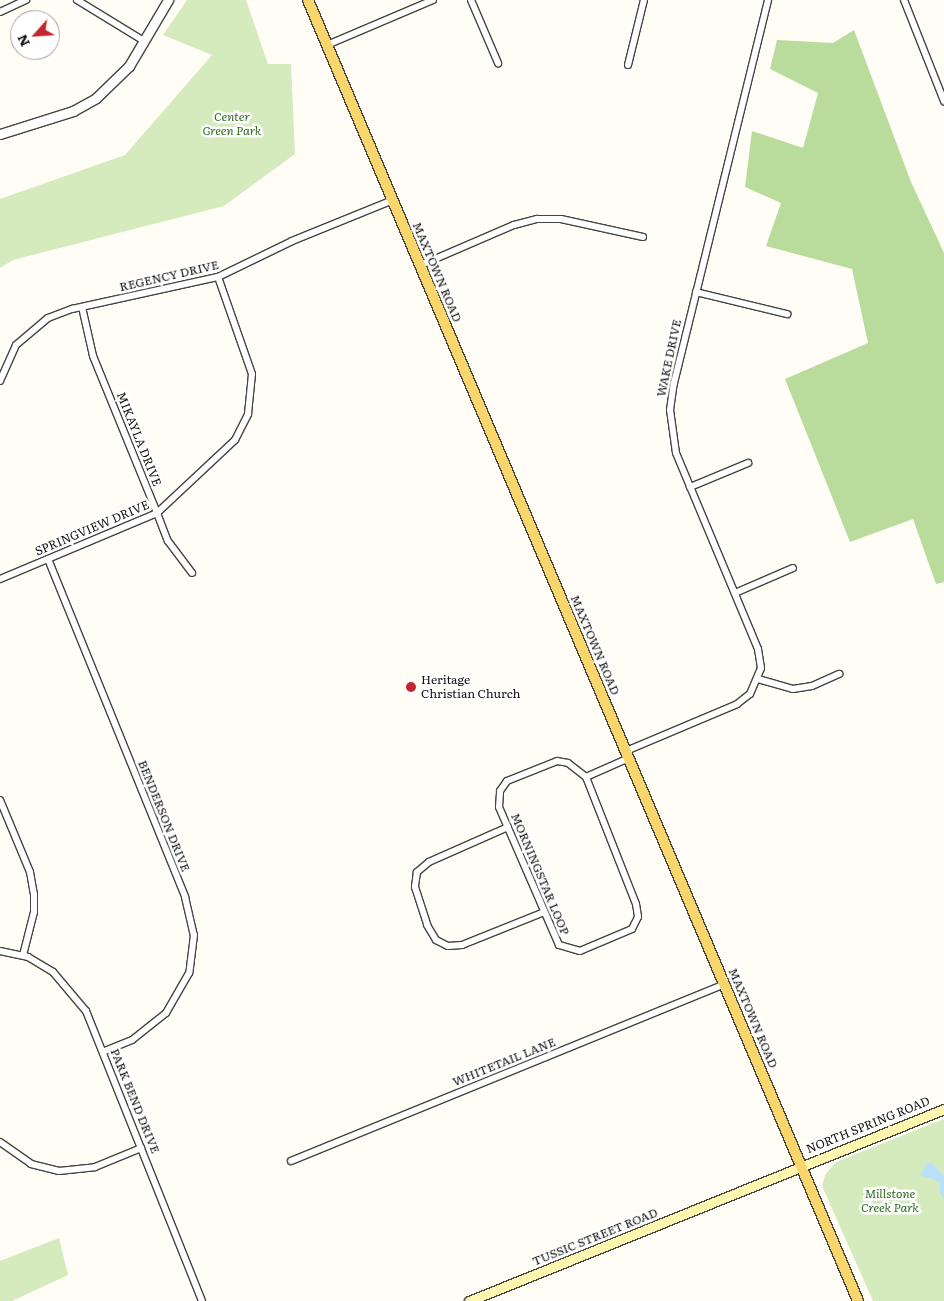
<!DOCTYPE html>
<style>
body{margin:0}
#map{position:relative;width:944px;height:1301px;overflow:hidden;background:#fffdf5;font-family:Literata,serif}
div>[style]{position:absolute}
.green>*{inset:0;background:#d5ebbd}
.forest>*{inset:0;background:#b9dc9c}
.water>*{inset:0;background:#b9e0f7}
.roads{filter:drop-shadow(1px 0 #444) drop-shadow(-1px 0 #444) drop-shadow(0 1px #444) drop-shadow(0 -1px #444)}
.minor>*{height:6px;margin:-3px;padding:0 3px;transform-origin:3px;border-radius:3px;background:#fff}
.tertiary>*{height:9px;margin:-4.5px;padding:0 4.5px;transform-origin:4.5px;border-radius:4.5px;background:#fff}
.secondary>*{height:9px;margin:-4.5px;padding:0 4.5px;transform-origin:4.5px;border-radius:4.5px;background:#fff6b0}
.primary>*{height:10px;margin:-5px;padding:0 5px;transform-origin:5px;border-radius:5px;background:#f9d66b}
.dots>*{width:14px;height:14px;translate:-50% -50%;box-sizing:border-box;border:2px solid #fff;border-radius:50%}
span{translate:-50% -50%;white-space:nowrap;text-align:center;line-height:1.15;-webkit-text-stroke:5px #fff;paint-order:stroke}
.park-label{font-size:12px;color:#2f6b1f;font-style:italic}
.street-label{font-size:12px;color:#111}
.poi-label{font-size:12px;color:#111}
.left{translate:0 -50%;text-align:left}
.north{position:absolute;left:10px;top:10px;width:50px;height:50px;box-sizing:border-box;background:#fff;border:1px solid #a0a0a0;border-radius:50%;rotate:244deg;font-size:14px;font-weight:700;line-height:20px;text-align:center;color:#111}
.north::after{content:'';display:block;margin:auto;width:18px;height:22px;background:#c4262e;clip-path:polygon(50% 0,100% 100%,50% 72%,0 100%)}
</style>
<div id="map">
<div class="green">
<i style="clip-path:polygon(187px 0,246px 0,268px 64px,291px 64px,295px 154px,224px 206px,13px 260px,0 268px,0 199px,125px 155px,212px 55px,163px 35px)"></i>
<i style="clip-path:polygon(944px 1119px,944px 1301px,873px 1301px,822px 1186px,825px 1175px,836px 1162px)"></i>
<i style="clip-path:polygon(59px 1238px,68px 1275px,12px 1301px,0 1301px,0 1261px)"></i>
</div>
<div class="forest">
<i style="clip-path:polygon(854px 30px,911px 182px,944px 253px,944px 582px,936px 584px,913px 519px,850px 542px,785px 379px,868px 343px,852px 269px,766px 246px,781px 203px,745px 187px,752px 131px,803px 148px,818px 93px,770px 69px,777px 40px,833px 43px)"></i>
</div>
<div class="water">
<i style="clip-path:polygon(932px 1163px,944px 1176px,944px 1199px,940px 1193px,940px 1182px,920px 1175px,926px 1164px)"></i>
</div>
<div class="roads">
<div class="minor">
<i style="left:77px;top:0;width:79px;rotate:31.5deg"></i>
<i style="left:471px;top:0;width:69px;rotate:66.8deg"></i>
<i style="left:904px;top:0;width:109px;rotate:68.4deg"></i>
<i style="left:0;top:12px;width:29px;rotate:-25deg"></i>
<i style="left:327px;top:45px;width:115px;rotate:-23deg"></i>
<i style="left:628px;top:65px;width:67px;rotate:-76.2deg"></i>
<i style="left:421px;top:265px;width:101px;rotate:-23.3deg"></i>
<i style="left:514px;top:225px;width:24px;rotate:-15deg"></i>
<i style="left:537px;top:219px;width:24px"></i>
<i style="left:561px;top:219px;width:84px;rotate:12.4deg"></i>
<i style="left:696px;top:292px;width:94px;rotate:13.6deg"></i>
<i style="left:82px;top:307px;width:50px;rotate:77.3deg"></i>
<i style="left:93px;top:356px;width:170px;rotate:67.8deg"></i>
<i style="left:157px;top:513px;width:30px;rotate:69deg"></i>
<i style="left:168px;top:541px;width:40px;rotate:53deg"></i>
<i style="left:0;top:381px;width:39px;rotate:-66deg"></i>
<i style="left:16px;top:345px;width:42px;rotate:-40.2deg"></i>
<i style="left:48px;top:318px;width:26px;rotate:-21deg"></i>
<i style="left:72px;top:309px;width:149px;rotate:-12.4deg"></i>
<i style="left:218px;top:277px;width:82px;rotate:-25.9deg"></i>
<i style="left:292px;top:241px;width:109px;rotate:-22.1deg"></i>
<i style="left:690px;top:487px;width:63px;rotate:-22.5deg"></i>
<i style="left:48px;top:559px;width:365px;rotate:67.9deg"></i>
<i style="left:185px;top:897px;width:39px;rotate:77deg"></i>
<i style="left:194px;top:935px;width:38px;rotate:97deg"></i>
<i style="left:189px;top:973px;width:46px;rotate:119.9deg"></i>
<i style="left:166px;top:1013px;width:43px;rotate:141.5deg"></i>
<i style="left:132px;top:1040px;width:31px;rotate:158deg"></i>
<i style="left:0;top:579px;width:170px;rotate:-22.8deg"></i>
<i style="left:157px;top:513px;width:107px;rotate:-43.1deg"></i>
<i style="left:235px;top:440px;width:29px;rotate:-63deg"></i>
<i style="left:248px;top:414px;width:40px;rotate:-84.3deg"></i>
<i style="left:252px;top:374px;width:103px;rotate:-109.3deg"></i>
<i style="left:735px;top:593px;width:63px;rotate:-23.3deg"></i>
<i style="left:758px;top:679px;width:36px;rotate:16deg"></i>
<i style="left:793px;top:689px;width:19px;rotate:-9deg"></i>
<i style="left:812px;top:686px;width:30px;rotate:-24deg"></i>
<i style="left:626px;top:751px;width:121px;rotate:-22.9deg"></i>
<i style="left:737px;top:704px;width:16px;rotate:-38deg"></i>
<i style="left:750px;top:694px;width:28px;rotate:-67deg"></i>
<i style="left:761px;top:668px;width:19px;rotate:-99deg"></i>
<i style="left:758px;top:649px;width:212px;rotate:-112.7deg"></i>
<i style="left:676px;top:453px;width:43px;rotate:-97.9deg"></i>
<i style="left:670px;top:410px;width:27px;rotate:-82deg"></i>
<i style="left:674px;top:383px;width:394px;rotate:-76.2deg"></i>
<i style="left:586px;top:777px;width:136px;rotate:68.5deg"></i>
<i style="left:636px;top:904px;width:13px;rotate:81deg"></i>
<i style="left:638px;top:917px;width:13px;rotate:117deg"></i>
<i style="left:632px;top:929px;width:56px;rotate:157.1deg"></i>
<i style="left:580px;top:951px;width:22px;rotate:-164deg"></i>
<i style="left:559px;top:945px;width:150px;rotate:-113.5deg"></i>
<i style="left:499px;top:807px;width:16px;rotate:-86deg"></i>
<i style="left:500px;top:791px;width:12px;rotate:-55deg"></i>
<i style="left:507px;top:781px;width:54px;rotate:-21.8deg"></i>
<i style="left:557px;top:761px;width:11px;rotate:10deg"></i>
<i style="left:568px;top:763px;width:23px;rotate:38deg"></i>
<i style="left:586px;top:777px;width:47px;rotate:-23.8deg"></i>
<i style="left:0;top:800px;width:78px;rotate:67.4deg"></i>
<i style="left:30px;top:872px;width:22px;rotate:80deg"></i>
<i style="left:34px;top:894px;width:18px;rotate:90deg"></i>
<i style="left:34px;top:912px;width:44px;rotate:104.3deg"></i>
<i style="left:508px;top:827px;width:86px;rotate:156.1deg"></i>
<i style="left:429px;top:862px;width:16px;rotate:140deg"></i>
<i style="left:417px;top:872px;width:15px;rotate:98deg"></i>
<i style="left:415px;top:887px;width:40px;rotate:72deg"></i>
<i style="left:427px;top:925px;width:17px;rotate:59deg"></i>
<i style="left:436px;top:940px;width:13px;rotate:27deg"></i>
<i style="left:448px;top:946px;width:14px;rotate:-4deg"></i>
<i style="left:462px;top:945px;width:88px;rotate:-21.9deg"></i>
<i style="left:0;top:951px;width:29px;rotate:12deg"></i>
<i style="left:28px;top:957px;width:29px;rotate:31deg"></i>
<i style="left:53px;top:972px;width:51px;rotate:49.8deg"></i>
<i style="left:86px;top:1011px;width:312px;rotate:68.2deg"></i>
<i style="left:0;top:1142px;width:38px;rotate:35deg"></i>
<i style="left:31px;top:1164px;width:29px;rotate:14deg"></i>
<i style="left:59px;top:1171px;width:36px;rotate:-6deg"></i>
<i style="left:95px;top:1167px;width:50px;rotate:-22.4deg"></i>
<i style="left:291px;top:1161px;width:469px;rotate:-22.2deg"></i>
</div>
<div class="tertiary">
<i style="left:0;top:134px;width:77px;rotate:-17.5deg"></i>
<i style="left:73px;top:111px;width:26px;rotate:-29deg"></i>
<i style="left:96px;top:98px;width:46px;rotate:-44.1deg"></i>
<i style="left:129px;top:66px;width:77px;rotate:-59.4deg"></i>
</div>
<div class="secondary">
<i style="left:469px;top:1301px;width:512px;rotate:-22.01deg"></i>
</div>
<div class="primary">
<i style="left:308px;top:0;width:1412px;rotate:67.08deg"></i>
</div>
</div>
<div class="dots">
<i style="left:411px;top:687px;background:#c4262e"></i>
</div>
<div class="park-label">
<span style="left:232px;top:124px">Center<br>Green Park</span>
<span style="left:890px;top:1201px">Millstone<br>Creek Park</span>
</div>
<div class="street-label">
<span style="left:437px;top:272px;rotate:67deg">MAXTOWN ROAD</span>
<span style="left:169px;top:276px;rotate:-13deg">REGENCY DRIVE</span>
<span style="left:669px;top:358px;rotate:-78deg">WAKE DRIVE</span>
<span style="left:139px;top:439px;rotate:68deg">MIKAYLA DRIVE</span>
<span style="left:92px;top:528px;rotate:-23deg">SPRINGVIEW DRIVE</span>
<span style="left:595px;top:645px;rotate:67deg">MAXTOWN ROAD</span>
<span style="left:164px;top:816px;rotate:68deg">BENDERSON DRIVE</span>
<span style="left:540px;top:874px;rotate:67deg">MORNINGSTAR LOOP</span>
<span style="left:753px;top:1018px;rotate:67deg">MAXTOWN ROAD</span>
<span style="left:504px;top:1062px;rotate:-22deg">WHITETAIL LANE</span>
<span style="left:135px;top:1101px;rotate:68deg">PARK BEND DRIVE</span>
<span style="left:868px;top:1125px;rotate:-22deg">NORTH SPRING ROAD</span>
<span style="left:595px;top:1237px;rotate:-22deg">TUSSIC STREET ROAD</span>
</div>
<div class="poi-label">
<span class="left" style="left:421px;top:687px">Heritage<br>Christian Church</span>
</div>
<div class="north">N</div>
</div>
